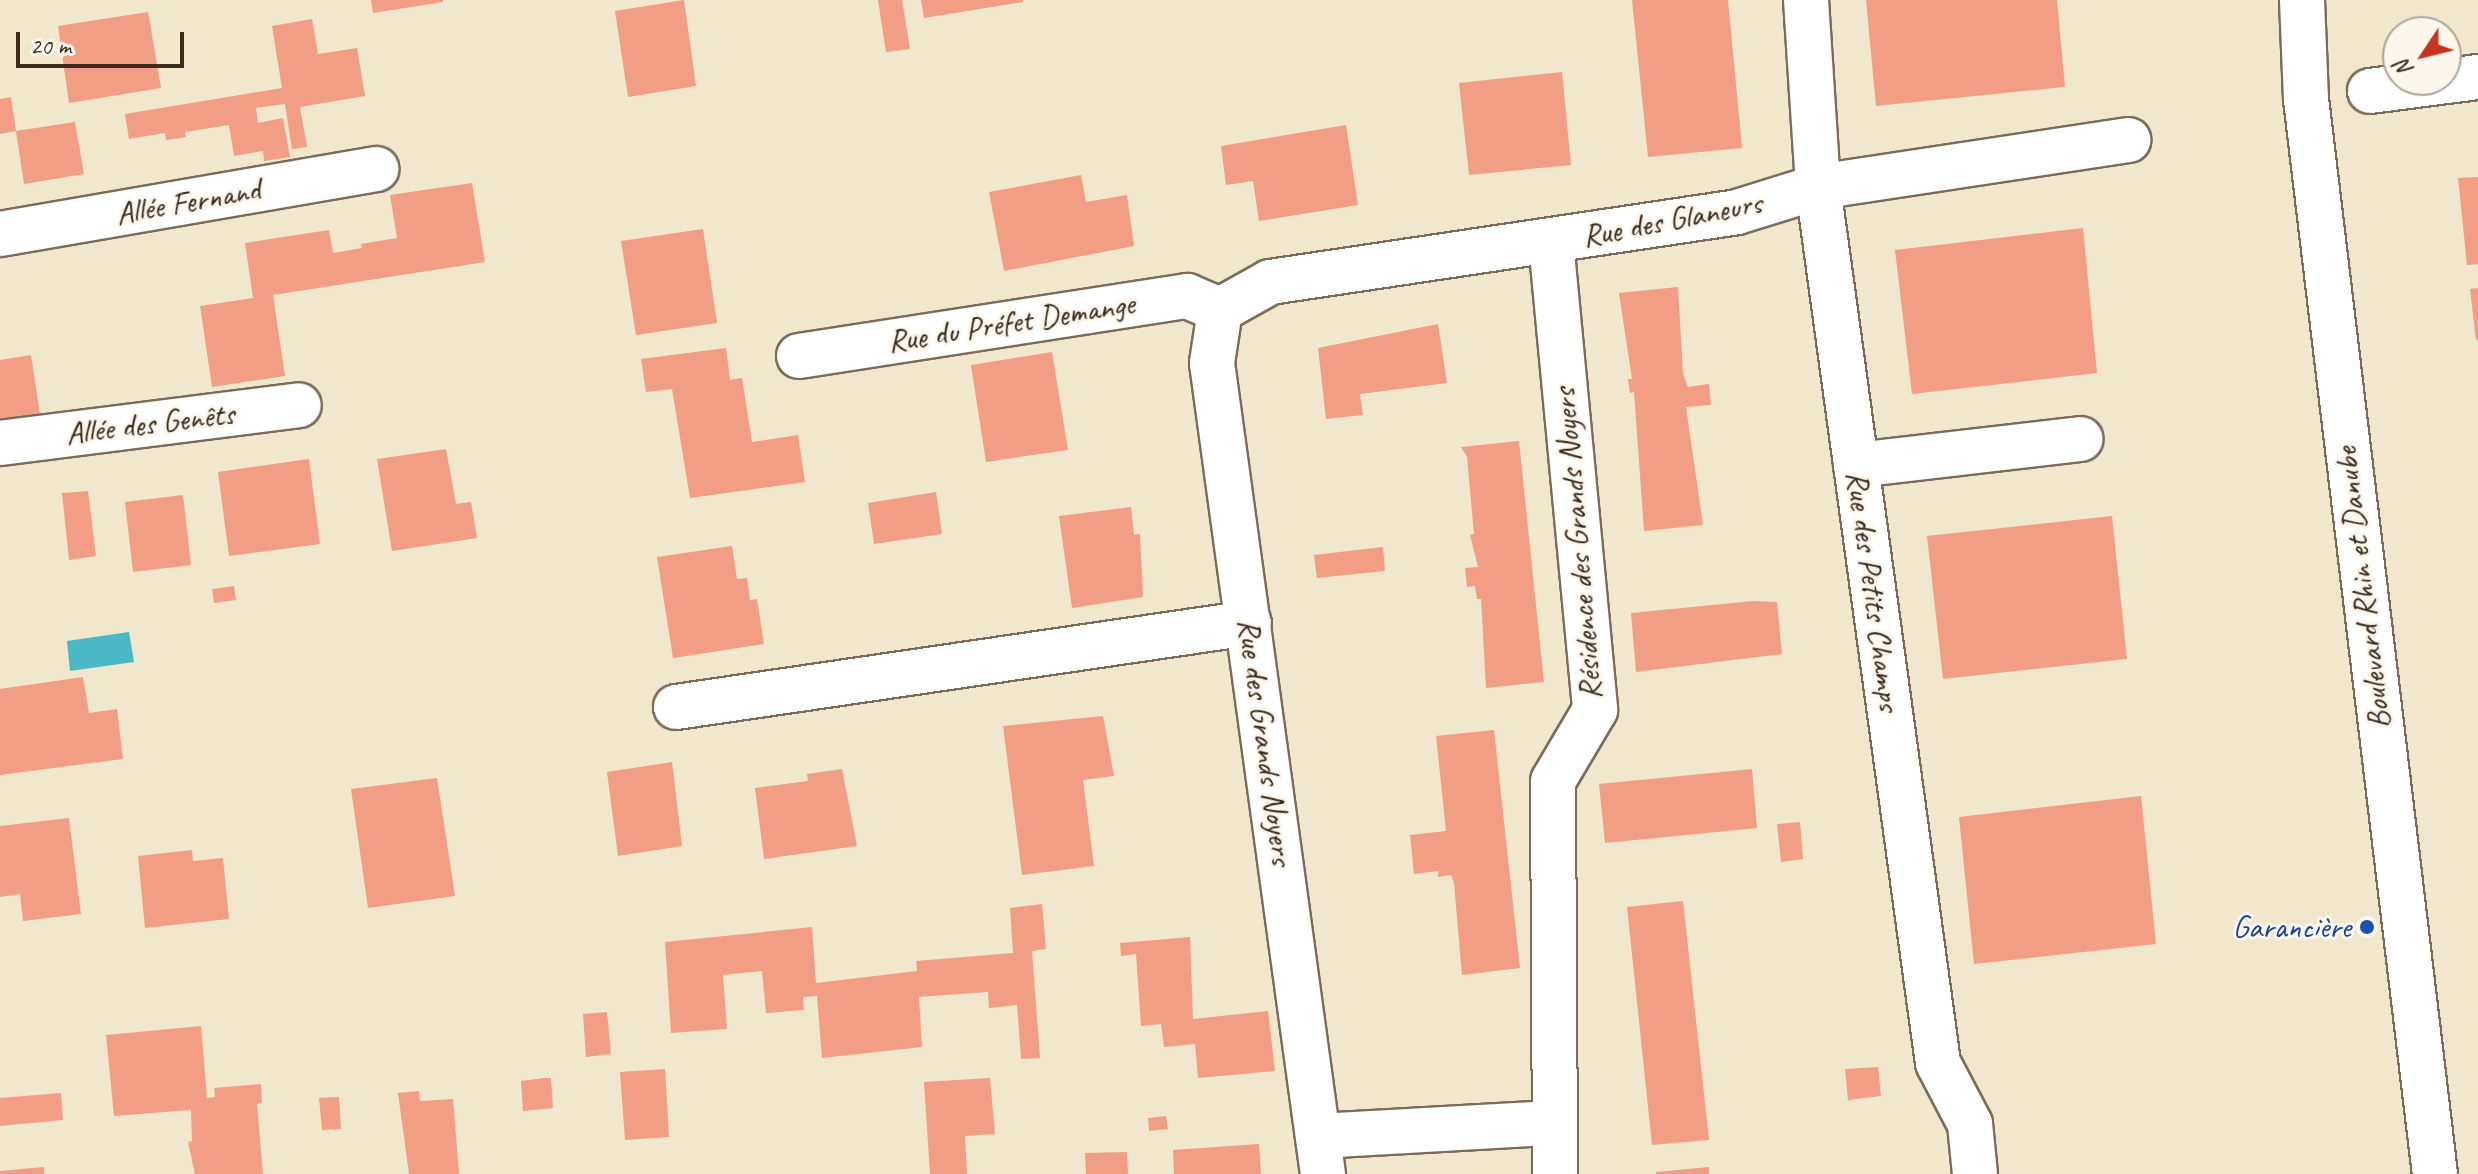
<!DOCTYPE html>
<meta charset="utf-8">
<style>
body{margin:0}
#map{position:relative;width:2478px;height:1174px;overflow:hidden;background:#f0e7cc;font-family:Caveat,sans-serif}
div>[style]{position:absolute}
.water>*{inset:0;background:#4bb8c6}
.building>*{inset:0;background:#f19e84}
.roads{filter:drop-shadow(2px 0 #7a6c5b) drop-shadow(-2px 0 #7a6c5b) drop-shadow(0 2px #7a6c5b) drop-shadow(0 -2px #7a6c5b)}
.minor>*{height:44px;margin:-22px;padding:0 22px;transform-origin:22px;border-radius:22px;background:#fff}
.major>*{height:44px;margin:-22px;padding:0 22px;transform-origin:22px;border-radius:22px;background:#fff}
.dots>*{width:22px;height:22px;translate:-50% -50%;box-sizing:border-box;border:4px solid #fbf7ec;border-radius:50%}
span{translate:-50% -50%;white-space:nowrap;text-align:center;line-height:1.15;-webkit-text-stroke:6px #fbf7ec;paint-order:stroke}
.street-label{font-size:32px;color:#3b2a1e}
.transit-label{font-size:32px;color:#164399}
.right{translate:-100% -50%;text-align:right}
.north{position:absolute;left:2382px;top:16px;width:80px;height:80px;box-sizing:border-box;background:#fbf7ec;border:2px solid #aea59a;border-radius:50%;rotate:235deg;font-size:22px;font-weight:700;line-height:32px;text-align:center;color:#3b2a1e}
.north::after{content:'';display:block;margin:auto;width:28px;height:36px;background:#c8321e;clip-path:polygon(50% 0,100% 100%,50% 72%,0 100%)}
.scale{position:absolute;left:16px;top:32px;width:168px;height:36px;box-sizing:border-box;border:4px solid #3b2a1e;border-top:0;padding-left:10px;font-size:24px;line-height:28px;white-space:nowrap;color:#3b2a1e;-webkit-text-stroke:6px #fbf7ec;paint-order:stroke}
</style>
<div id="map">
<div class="water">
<i style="clip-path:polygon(129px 632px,134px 662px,70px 671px,67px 641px)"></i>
</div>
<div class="building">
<i style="clip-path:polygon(371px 0,443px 0,443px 2px,373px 13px)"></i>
<i style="clip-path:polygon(684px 0,696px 86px,628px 97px,615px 11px)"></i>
<i style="clip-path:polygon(878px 0,902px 0,910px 49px,886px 52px)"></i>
<i style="clip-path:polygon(921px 0,1023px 0,1023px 2px,924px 18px)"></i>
<i style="clip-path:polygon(1632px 0,1728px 0,1742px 148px,1648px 157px)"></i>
<i style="clip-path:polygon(1866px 0,2057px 0,2065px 87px,1876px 106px)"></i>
<i style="clip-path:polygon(148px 12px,161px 88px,69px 103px,58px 26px)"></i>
<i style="clip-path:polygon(312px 19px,318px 54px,357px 48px,365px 96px,300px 107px,307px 147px,292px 149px,285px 104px,256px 108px,258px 123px,283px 118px,290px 157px,264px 161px,263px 151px,234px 156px,229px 125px,185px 132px,186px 137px,166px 140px,165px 133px,129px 139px,125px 114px,282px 88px,272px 26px)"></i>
<i style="clip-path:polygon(1562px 72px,1571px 165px,1469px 175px,1459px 83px)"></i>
<i style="clip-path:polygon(11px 97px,16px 131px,0 134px,0 99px)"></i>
<i style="clip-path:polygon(75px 122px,84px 174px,24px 184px,16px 131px)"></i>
<i style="clip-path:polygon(1346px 125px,1358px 205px,1259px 221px,1253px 181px,1226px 185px,1221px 146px)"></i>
<i style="clip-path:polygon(1081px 175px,1086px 202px,1127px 195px,1134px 246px,1004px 271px,989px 192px)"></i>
<i style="clip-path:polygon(2478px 177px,2478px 264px,2467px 265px,2458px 178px)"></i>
<i style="clip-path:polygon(472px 183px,485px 262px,273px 295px,285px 376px,212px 387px,200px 306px,253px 298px,245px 243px,329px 230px,333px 253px,362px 248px,361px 244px,397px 238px,390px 195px)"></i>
<i style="clip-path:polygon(2083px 228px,2097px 373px,1912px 394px,1895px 250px)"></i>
<i style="clip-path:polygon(703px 229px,717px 323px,636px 335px,621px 241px)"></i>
<i style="clip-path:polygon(1678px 287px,1683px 374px,1688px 387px,1709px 384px,1711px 405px,1686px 407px,1703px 525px,1644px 531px,1634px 392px,1630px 393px,1628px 379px,1632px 379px,1619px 293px)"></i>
<i style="clip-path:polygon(2478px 288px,2478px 340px,2476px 340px,2470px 289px)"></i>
<i style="clip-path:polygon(1438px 324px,1447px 383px,1360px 394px,1363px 415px,1326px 419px,1318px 348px)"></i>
<i style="clip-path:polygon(726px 348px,730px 380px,742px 378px,752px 442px,798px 435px,805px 482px,690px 498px,672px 389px,646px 392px,641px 359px)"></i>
<i style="clip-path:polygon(1052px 352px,1068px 450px,986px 462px,971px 365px)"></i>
<i style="clip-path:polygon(31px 355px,41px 421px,0 428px,0 360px)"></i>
<i style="clip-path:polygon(1519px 441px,1544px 682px,1486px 688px,1481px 599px,1477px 599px,1475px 586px,1467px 587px,1465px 568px,1478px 567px,1470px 535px,1474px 534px,1467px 457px,1461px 447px)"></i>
<i style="clip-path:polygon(446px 449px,456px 504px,471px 502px,477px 538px,392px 551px,377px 459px)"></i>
<i style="clip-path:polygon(309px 459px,320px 544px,229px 556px,218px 472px)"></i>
<i style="clip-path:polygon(88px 491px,96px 556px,69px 560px,62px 493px)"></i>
<i style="clip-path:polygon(936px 492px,942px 534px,874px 544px,868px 503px)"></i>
<i style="clip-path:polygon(183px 495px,191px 565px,133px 572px,125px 502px)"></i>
<i style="clip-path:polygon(1131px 507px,1134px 535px,1140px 534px,1143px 597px,1072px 608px,1059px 516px)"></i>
<i style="clip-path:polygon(2112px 516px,2127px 659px,1943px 679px,1927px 536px)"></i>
<i style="clip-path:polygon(732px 546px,737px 579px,747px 578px,750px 600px,757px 599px,764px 644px,673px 658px,657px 557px)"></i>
<i style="clip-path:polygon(1383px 547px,1385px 571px,1317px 578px,1314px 555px)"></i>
<i style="clip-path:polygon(234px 586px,236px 600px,214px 603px,212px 589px)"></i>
<i style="clip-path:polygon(1753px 601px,1777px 602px,1782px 654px,1636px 672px,1631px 613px)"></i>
<i style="clip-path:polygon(83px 677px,89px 713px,117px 709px,123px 759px,0 775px,0 689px)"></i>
<i style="clip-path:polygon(1103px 716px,1114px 776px,1083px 780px,1094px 866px,1022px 875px,1003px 726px)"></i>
<i style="clip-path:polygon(1494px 730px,1520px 968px,1462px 975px,1454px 883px,1451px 875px,1438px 877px,1438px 871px,1414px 874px,1410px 835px,1446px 831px,1436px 736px)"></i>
<i style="clip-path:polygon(672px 762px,682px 846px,618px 856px,607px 772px)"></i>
<i style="clip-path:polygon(842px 769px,857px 846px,764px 859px,755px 788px,808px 781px,807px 774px)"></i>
<i style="clip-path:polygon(1752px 769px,1757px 828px,1605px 843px,1599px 784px)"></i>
<i style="clip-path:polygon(437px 778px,455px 896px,368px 908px,351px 789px)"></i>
<i style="clip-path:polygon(2141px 796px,2156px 944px,1974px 964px,1959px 817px)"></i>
<i style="clip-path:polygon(69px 818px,81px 914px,23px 921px,20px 894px,0 897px,0 826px)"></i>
<i style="clip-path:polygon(1800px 822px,1803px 859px,1781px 862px,1777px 824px)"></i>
<i style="clip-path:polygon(192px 850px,193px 861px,223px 858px,229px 919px,145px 928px,138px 856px)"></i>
<i style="clip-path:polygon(1683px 901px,1709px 1140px,1652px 1145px,1627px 907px)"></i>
<i style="clip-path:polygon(1042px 904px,1046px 949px,1032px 951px,1040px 1058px,1021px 1059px,1017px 1005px,989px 1008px,988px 992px,919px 997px,922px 1047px,822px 1058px,817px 996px,803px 997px,804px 1010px,766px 1013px,762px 971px,723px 975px,727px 1029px,671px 1033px,665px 942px,812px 927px,816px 983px,917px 971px,916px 961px,1013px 953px,1010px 908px)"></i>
<i style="clip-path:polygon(1190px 937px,1193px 1019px,1268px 1011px,1275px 1071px,1198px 1078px,1195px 1044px,1164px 1047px,1161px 1024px,1141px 1026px,1136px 954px,1121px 956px,1120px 943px)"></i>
<i style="clip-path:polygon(607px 1012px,611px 1054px,586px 1057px,583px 1014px)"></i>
<i style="clip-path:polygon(201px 1026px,207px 1098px,215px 1097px,214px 1088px,261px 1084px,262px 1103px,257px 1104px,263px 1174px,195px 1174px,188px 1142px,192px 1141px,191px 1110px,114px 1116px,106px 1035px)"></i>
<i style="clip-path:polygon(1878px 1067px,1881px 1096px,1848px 1100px,1845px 1069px)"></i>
<i style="clip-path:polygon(665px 1069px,669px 1137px,625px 1140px,620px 1072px)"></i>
<i style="clip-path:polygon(544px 1078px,551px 1078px,553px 1108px,523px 1111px,521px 1081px)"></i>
<i style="clip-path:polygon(990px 1078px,995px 1134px,965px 1136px,967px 1174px,930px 1174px,924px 1082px)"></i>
<i style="clip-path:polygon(419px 1091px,420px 1101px,453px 1099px,459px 1174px,409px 1174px,398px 1093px)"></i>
<i style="clip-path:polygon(61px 1093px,63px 1120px,0 1126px,0 1098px)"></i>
<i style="clip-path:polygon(339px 1097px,341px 1129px,322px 1130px,319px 1098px)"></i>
<i style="clip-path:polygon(1166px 1116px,1168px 1129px,1149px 1131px,1148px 1118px)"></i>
<i style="clip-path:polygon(1259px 1144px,1261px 1174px,1174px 1174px,1173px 1150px)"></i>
<i style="clip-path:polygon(1127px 1152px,1128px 1174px,1086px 1174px,1085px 1153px)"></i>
<i style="clip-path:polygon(44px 1167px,44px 1174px,0 1174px,0 1171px)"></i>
<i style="clip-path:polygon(1709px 1167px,1709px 1174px,1656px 1174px,1656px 1172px)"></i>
</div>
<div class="roads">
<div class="minor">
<i style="left:1806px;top:0;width:187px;rotate:86.3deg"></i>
<i style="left:1818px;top:187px;width:884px;rotate:82.2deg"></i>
<i style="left:1938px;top:1063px;width:69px;rotate:62.3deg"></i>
<i style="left:1970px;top:1124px;width:50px;rotate:84.3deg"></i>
<i style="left:2370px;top:91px;width:109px;rotate:-7.4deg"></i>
<i style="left:0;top:234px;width:382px;rotate:-9.8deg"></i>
<i style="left:1551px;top:242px;width:470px;rotate:84.6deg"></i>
<i style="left:1595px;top:710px;width:82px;rotate:120.6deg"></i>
<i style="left:1553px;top:781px;width:393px;rotate:89.7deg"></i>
<i style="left:1220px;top:310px;width:57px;rotate:-29.2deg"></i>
<i style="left:1270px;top:282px;width:472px;rotate:-8.5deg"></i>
<i style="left:1737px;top:212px;width:85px;rotate:-17.2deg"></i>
<i style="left:1818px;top:187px;width:314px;rotate:-8.6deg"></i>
<i style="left:1220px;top:310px;width:54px;rotate:98.6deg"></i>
<i style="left:1212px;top:363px;width:819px;rotate:82.21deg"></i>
<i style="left:799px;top:356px;width:393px;rotate:-8.8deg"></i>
<i style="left:1187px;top:296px;width:36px;rotate:23deg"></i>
<i style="left:0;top:443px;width:301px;rotate:-7.2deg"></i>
<i style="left:1856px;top:465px;width:226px;rotate:-6.6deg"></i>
<i style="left:676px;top:707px;width:579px;rotate:-8.34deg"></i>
<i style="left:1318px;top:1136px;width:235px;rotate:-3.2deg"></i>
</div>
<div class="major">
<i style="left:2302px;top:0;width:99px;rotate:87.7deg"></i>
<i style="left:2306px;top:99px;width:1083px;rotate:83.16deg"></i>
</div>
</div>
<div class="dots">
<i style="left:2367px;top:927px;background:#1a4fb4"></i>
</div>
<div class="street-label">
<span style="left:188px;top:202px;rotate:-10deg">Allée Fernand</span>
<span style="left:1672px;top:220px;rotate:-11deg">Rue des Glaneurs</span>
<span style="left:1011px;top:323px;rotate:-9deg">Rue du Préfet Demange</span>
<span style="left:150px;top:424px;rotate:-7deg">Allée des Genêts</span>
<span style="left:1578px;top:544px;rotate:-95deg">Résidence des Grands Noyers</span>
<span style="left:2363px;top:588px;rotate:-97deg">Boulevard Rhin et Danube</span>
<span style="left:1873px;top:591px;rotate:82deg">Rue des Petits Champs</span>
<span style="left:1265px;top:742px;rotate:82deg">Rue des Grands Noyers</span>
</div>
<div class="transit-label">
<span class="right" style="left:2351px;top:927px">Garancière</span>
</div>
<div class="north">N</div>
<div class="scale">20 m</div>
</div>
